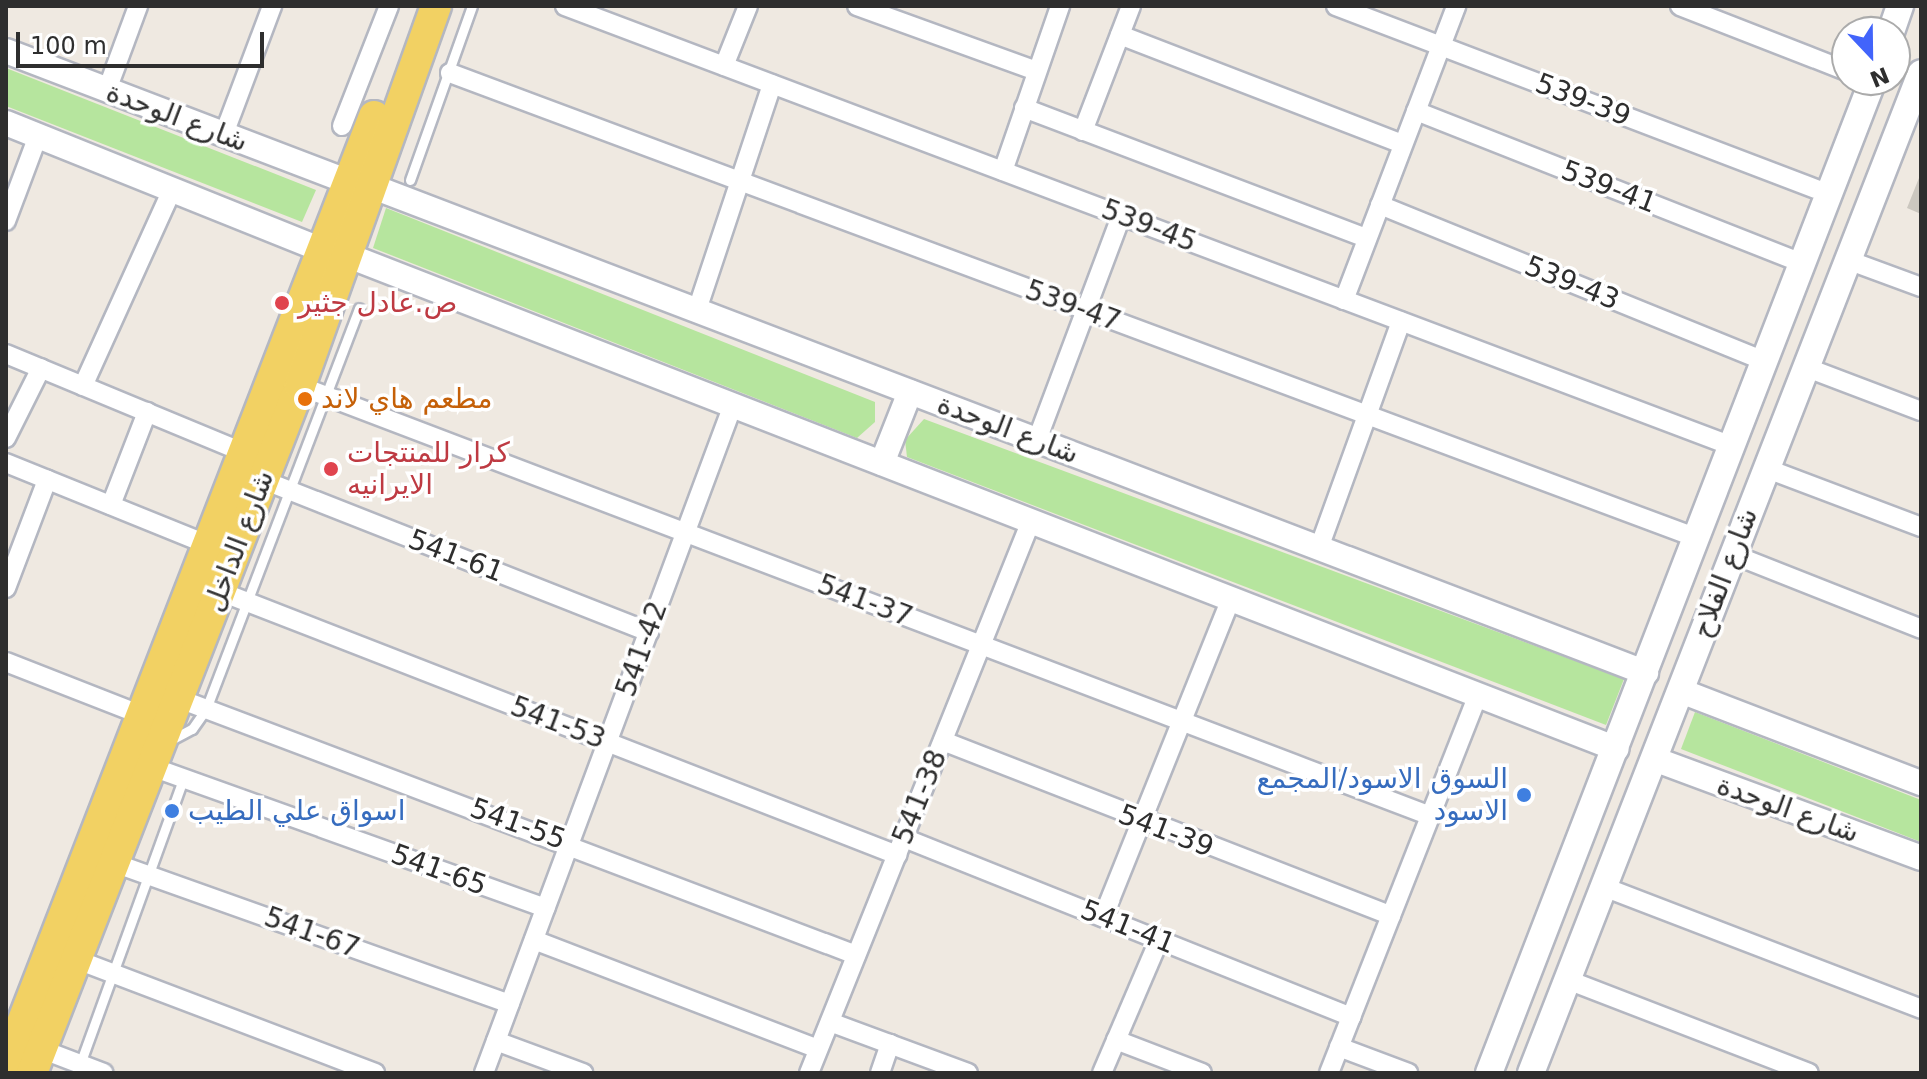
<!DOCTYPE html>
<meta charset="utf-8">
<style>
body{margin:0}
#map{position:relative;width:1927px;height:1079px;overflow:hidden;background:#efe9e1;font-family:"DejaVu Sans",Cairo,sans-serif}
div>[style]{position:absolute}
.green>*{inset:0;background:#b6e59e}
.building>*{inset:0;background:#cbc7bf}
.roads{filter:drop-shadow(2px 0 #b4b7c1) drop-shadow(-2px 0 #b4b7c1) drop-shadow(0 2px #b4b7c1) drop-shadow(0 -2px #b4b7c1)}
.service>*{height:9px;margin:-4.5px;padding:0 4.5px;transform-origin:4.5px;border-radius:4.5px;background:#fff}
.minor>*{height:18px;margin:-9px;padding:0 9px;transform-origin:9px;border-radius:9px;background:#fff}
.tertiary>*{height:24px;margin:-12px;padding:0 12px;transform-origin:12px;border-radius:12px;background:#fff}
.secondary>*{height:26px;margin:-13px;padding:0 13px;transform-origin:13px;border-radius:13px;background:#fff}
.primary>*{height:30px;margin:-15px;padding:0 15px;transform-origin:15px;border-radius:15px;background:#f2d163}
.dots>*{width:22px;height:22px;translate:-50% -50%;box-sizing:border-box;border:4px solid #fff;border-radius:50%}
span{translate:-50% -50%;white-space:nowrap;text-align:center;line-height:1.15;-webkit-text-stroke:7px #fff;paint-order:stroke}
.street-label{font-size:28px;color:#2e2e2e}
.health-label{font-size:28px;color:#be3a42}
.left{translate:0 -50%;text-align:left}
.food-label{font-size:28px;color:#c56008}
.shop-label{font-size:28px;color:#366cbe}
.right{translate:-100% -50%;text-align:right}
.frame{position:absolute;inset:0;border:8px solid #2e2e2e;pointer-events:none}
.north{position:absolute;left:1831px;top:16px;width:80px;height:80px;box-sizing:border-box;background:#fff;border:2px solid #ababab;border-radius:50%;rotate:158deg;font-size:22px;font-weight:700;line-height:32px;text-align:center;color:#2e2e2e}
.north::after{content:'';display:block;margin:auto;width:28px;height:36px;background:#4264fb;clip-path:polygon(50% 0,100% 100%,50% 72%,0 100%)}
.scale{position:absolute;left:16px;top:32px;width:248px;height:36px;box-sizing:border-box;border:4px solid #2e2e2e;border-top:0;padding-left:10px;font-size:24px;line-height:28px;white-space:nowrap;color:#2e2e2e;-webkit-text-stroke:6px #fff;paint-order:stroke}
</style>
<div id="map">
<div class="green">
<i style="clip-path:polygon(6px 68px,316px 190px,302px 222px,6px 106px)"></i>
<i style="clip-path:polygon(386px 208px,875px 402px,875px 422px,857px 438px,373px 248px)"></i>
<i style="clip-path:polygon(924px 419px,1624px 679px,1606px 725px,907px 457px,905px 440px)"></i>
<i style="clip-path:polygon(1695px 712px,1921px 800px,1921px 842px,1681px 749px)"></i>
</div>
<div class="building">
<i style="clip-path:polygon(1921px 173px,1921px 214px,1907px 208px)"></i>
</div>
<div class="roads">
<div class="service">
<i style="left:410px;top:180px;width:185px;rotate:-70.4deg"></i>
<i style="left:169px;top:741px;width:26px;rotate:-28deg"></i>
<i style="left:192px;top:729px;width:24px;rotate:-55deg"></i>
<i style="left:206px;top:709px;width:429px;rotate:-69.1deg"></i>
<i style="left:80px;top:1064px;width:306px;rotate:-70.1deg"></i>
</div>
<div class="minor">
<i style="left:565px;top:6px;width:1247px;rotate:20.66deg"></i>
<i style="left:857px;top:6px;width:191px;rotate:19.9deg"></i>
<i style="left:1336px;top:6px;width:528px;rotate:20.87deg"></i>
<i style="left:1680px;top:6px;width:179px;rotate:21.3deg"></i>
<i style="left:1120px;top:35px;width:303px;rotate:21.1deg"></i>
<i style="left:724px;top:66px;width:65px;rotate:-68.2deg"></i>
<i style="left:450px;top:73px;width:1331px;rotate:20.45deg"></i>
<i style="left:107px;top:90px;width:90px;rotate:-69.7deg"></i>
<i style="left:1024px;top:108px;width:367px;rotate:20.8deg"></i>
<i style="left:1416px;top:111px;width:415px;rotate:21.5deg"></i>
<i style="left:342px;top:126px;width:129px;rotate:-68.6deg"></i>
<i style="left:1083px;top:131px;width:134px;rotate:-69deg"></i>
<i style="left:224px;top:134px;width:137px;rotate:-69.4deg"></i>
<i style="left:1003px;top:171px;width:175px;rotate:-70.9deg"></i>
<i style="left:1380px;top:205px;width:415px;rotate:22.1deg"></i>
<i style="left:6px;top:221px;width:91px;rotate:-69.4deg"></i>
<i style="left:1845px;top:259px;width:81px;rotate:20.2deg"></i>
<i style="left:1344px;top:300px;width:315px;rotate:-69.1deg"></i>
<i style="left:697px;top:310px;width:238px;rotate:-71.6deg"></i>
<i style="left:6px;top:354px;width:262px;rotate:22.5deg"></i>
<i style="left:1805px;top:367px;width:124px;rotate:20.8deg"></i>
<i style="left:83px;top:386px;width:215px;rotate:-65.6deg"></i>
<i style="left:300px;top:386px;width:1210px;rotate:20.82deg"></i>
<i style="left:6px;top:438px;width:78px;rotate:-63.4deg"></i>
<i style="left:1037px;top:440px;width:239px;rotate:-69.4deg"></i>
<i style="left:6px;top:463px;width:221px;rotate:22deg"></i>
<i style="left:1765px;top:468px;width:167px;rotate:20.7deg"></i>
<i style="left:263px;top:480px;width:415px;rotate:21.5deg"></i>
<i style="left:111px;top:505px;width:100px;rotate:-68.8deg"></i>
<i style="left:1319px;top:548px;width:241px;rotate:-70.1deg"></i>
<i style="left:1732px;top:554px;width:203px;rotate:21.6deg"></i>
<i style="left:6px;top:588px;width:116px;rotate:-69.2deg"></i>
<i style="left:219px;top:591px;width:728px;rotate:21.27deg"></i>
<i style="left:6px;top:662px;width:150px;rotate:21.4deg"></i>
<i style="left:177px;top:698px;width:726px;rotate:20.73deg"></i>
<i style="left:943px;top:741px;width:481px;rotate:21.3deg"></i>
<i style="left:152px;top:767px;width:418px;rotate:19.7deg"></i>
<i style="left:904px;top:838px;width:482px;rotate:21.8deg"></i>
<i style="left:114px;top:863px;width:420px;rotate:19.6deg"></i>
<i style="left:1604px;top:887px;width:340px;rotate:21deg"></i>
<i style="left:1103px;top:917px;width:343px;rotate:-68.1deg"></i>
<i style="left:534px;top:940px;width:304px;rotate:21deg"></i>
<i style="left:75px;top:959px;width:321px;rotate:20.8deg"></i>
<i style="left:1568px;top:980px;width:258px;rotate:21.1deg"></i>
<i style="left:830px;top:1022px;width:147px;rotate:20.3deg"></i>
<i style="left:1116px;top:1040px;width:92px;rotate:21deg"></i>
<i style="left:496px;top:1041px;width:93px;rotate:20.2deg"></i>
<i style="left:1339px;top:1047px;width:74px;rotate:20.6deg"></i>
<i style="left:41px;top:1049px;width:67px;rotate:20.9deg"></i>
<i style="left:484px;top:1073px;width:713px;rotate:-69.56deg"></i>
<i style="left:809px;top:1073px;width:595px;rotate:-68.09deg"></i>
<i style="left:880px;top:1073px;width:31px;rotate:-71deg"></i>
<i style="left:1102px;top:1073px;width:145px;rotate:-66.8deg"></i>
<i style="left:1329px;top:1073px;width:406px;rotate:-68.5deg"></i>
</div>
<div class="tertiary">
<i style="left:6px;top:51px;width:367px;rotate:20.9deg"></i>
<i style="left:6px;top:123px;width:343px;rotate:21.9deg"></i>
<i style="left:371px;top:186px;width:1365px;rotate:20.9deg"></i>
<i style="left:349px;top:256px;width:1360px;rotate:21.25deg"></i>
<i style="left:882px;top:463px;width:76px;rotate:-68.5deg"></i>
<i style="left:1681px;top:691px;width:257px;rotate:21deg"></i>
<i style="left:1654px;top:759px;width:285px;rotate:20.3deg"></i>
</div>
<div class="secondary">
<i style="left:1891px;top:32px;width:28px;rotate:-71deg"></i>
<i style="left:1489px;top:1073px;width:1065px;rotate:-68.86deg"></i>
<i style="left:1531px;top:1073px;width:1073px;rotate:-68.69deg"></i>
</div>
<div class="primary">
<i style="left:6px;top:1064px;width:1017px;rotate:-68.78deg"></i>
<i style="left:32px;top:1073px;width:737px;rotate:-68.69deg"></i>
<i style="left:300px;top:386px;width:404px;rotate:-70.3deg"></i>
</div>
</div>
<div class="dots">
<i style="left:282px;top:303px;background:#e0444e"></i>
<i style="left:305px;top:399px;background:#e8710a"></i>
<i style="left:331px;top:469px;background:#e0444e"></i>
<i style="left:1524px;top:795px;background:#3f7fe0"></i>
<i style="left:172px;top:811px;background:#3f7fe0"></i>
</div>
<div class="street-label">
<span style="left:1583px;top:100px;rotate:21deg">539-39</span>
<span style="left:177px;top:117px;rotate:21deg">شارع الوحدة</span>
<span style="left:1609px;top:187px;rotate:21deg">539-41</span>
<span style="left:1149px;top:226px;rotate:21deg">539-45</span>
<span style="left:1572px;top:283px;rotate:22deg">539-43</span>
<span style="left:1073px;top:306px;rotate:20deg">539-47</span>
<span style="left:1008px;top:429px;rotate:21deg">شارع الوحدة</span>
<span style="left:239px;top:541px;rotate:-69deg">شارع الداخل</span>
<span style="left:456px;top:556px;rotate:21deg">541-61</span>
<span style="left:1725px;top:573px;rotate:-69deg">شارع الفلاح</span>
<span style="left:865px;top:601px;rotate:21deg">541-37</span>
<span style="left:642px;top:649px;rotate:-70deg">541-42</span>
<span style="left:558px;top:723px;rotate:21deg">541-53</span>
<span style="left:920px;top:797px;rotate:-68deg">541-38</span>
<span style="left:1788px;top:809px;rotate:20deg">شارع الوحدة</span>
<span style="left:518px;top:824px;rotate:20deg">541-55</span>
<span style="left:1166px;top:831px;rotate:21deg">541-39</span>
<span style="left:439px;top:870px;rotate:20deg">541-65</span>
<span style="left:1128px;top:927px;rotate:22deg">541-41</span>
<span style="left:312px;top:933px;rotate:20deg">541-67</span>
</div>
<div class="health-label">
<span class="left" style="left:298px;top:303px">ص.عادل جثير</span>
<span class="left" style="left:347px;top:469px">كرار للمنتجات<br>الايرانيه</span>
</div>
<div class="food-label">
<span class="left" style="left:321px;top:399px">مطعم هاي لاند</span>
</div>
<div class="shop-label">
<span class="right" style="left:1508px;top:795px">السوق الاسود/المجمع<br>الاسود</span>
<span class="left" style="left:188px;top:811px">اسواق علي الطيب</span>
</div>
<div class="frame"></div>
<div class="north">N</div>
<div class="scale">100 m</div>
</div>
